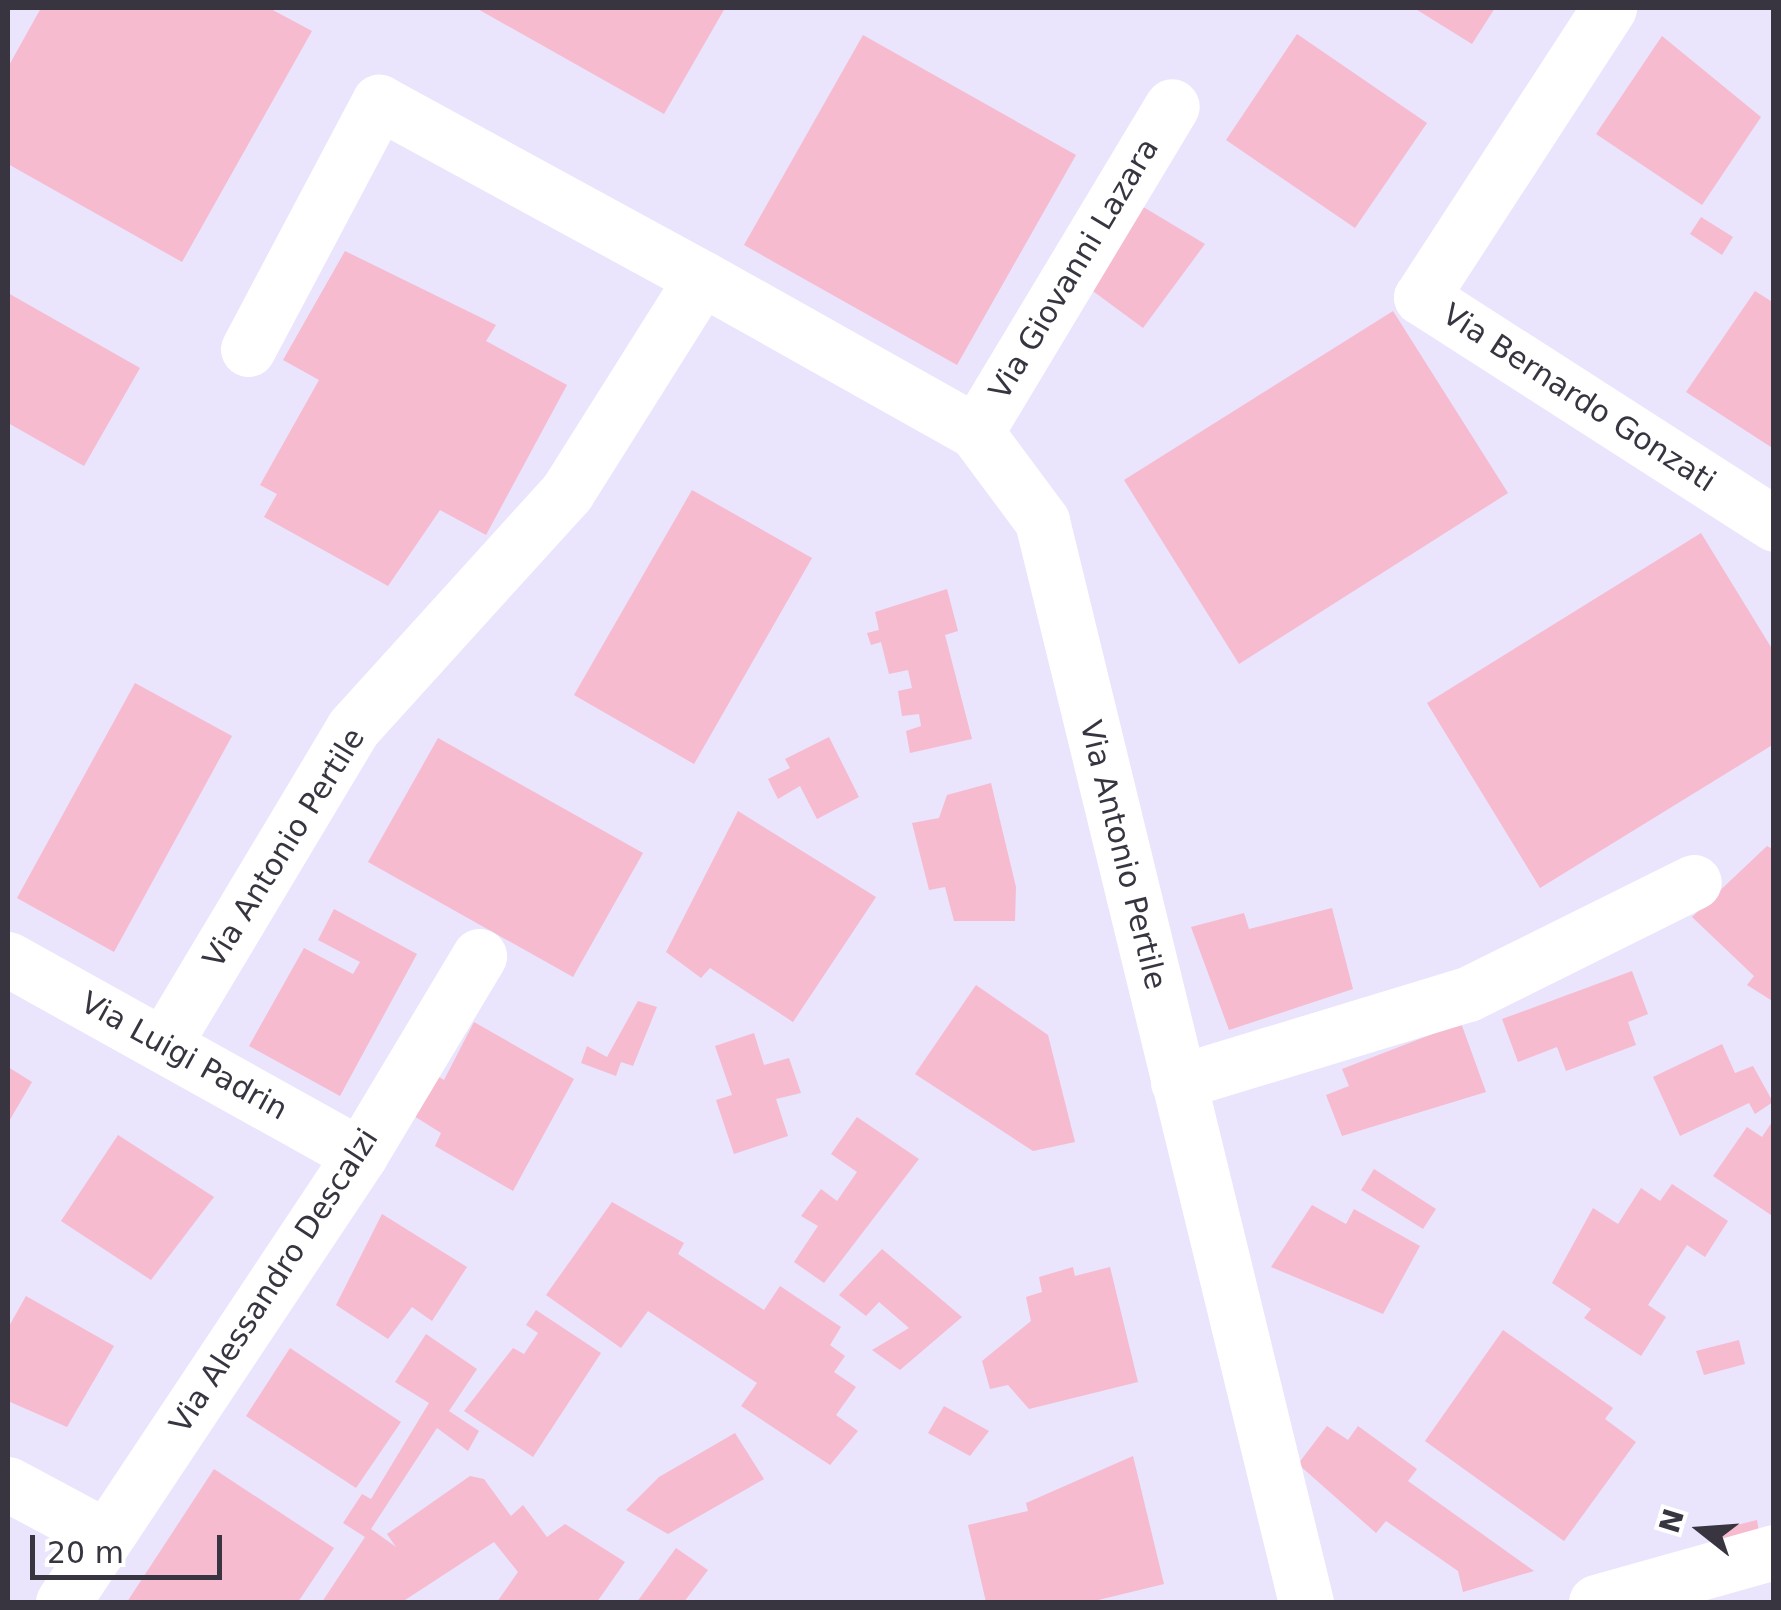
<!DOCTYPE html>
<style>
body{margin:0}
#map{position:relative;width:1781px;height:1610px;overflow:hidden;background:#eae4fc;font-family:"DejaVu Sans",sans-serif}
div>[style]{position:absolute}
.building>*{inset:0;background:#f6bbcf}
.minor>*{height:55px;margin:-27.5px;padding:0 27.5px;transform-origin:27.5px;border-radius:27.5px;background:#fff}
span{translate:-50% -50%;white-space:nowrap;text-align:center;line-height:1.15;-webkit-text-stroke:8px #fff;paint-order:stroke}
.street-label{font-size:30px;color:#383541}
.frame{position:absolute;inset:0;border:10px solid #383541;pointer-events:none}
.north{position:absolute;left:1651px;top:1480px;width:100px;height:100px;-webkit-text-stroke:8px #fff;paint-order:stroke;rotate:287deg;font-size:28px;font-weight:700;line-height:40px;text-align:center;color:#383541}
.north::after{content:'';display:block;margin:auto;width:35px;height:45px;background:#383541;clip-path:polygon(50% 0,100% 100%,50% 72%,0 100%)}
.scale{position:absolute;left:30px;top:1535px;width:192px;height:45px;box-sizing:border-box;border:5px solid #383541;border-top:0;padding-left:12px;font-size:30px;line-height:35px;white-space:nowrap;color:#383541;-webkit-text-stroke:8px #fff;paint-order:stroke}
</style>
<div id="map">
<div class="building">
<i style="clip-path:polygon(41px 8px,269px 8px,312px 31px,182px 262px,8px 164px,8px 67px)"></i>
<i style="clip-path:polygon(476px 8px,725px 8px,664px 114px)"></i>
<i style="clip-path:polygon(1414px 8px,1495px 8px,1472px 44px)"></i>
<i style="clip-path:polygon(1297px 34px,1427px 123px,1355px 228px,1226px 140px)"></i>
<i style="clip-path:polygon(863px 35px,1076px 155px,957px 365px,744px 245px)"></i>
<i style="clip-path:polygon(1662px 36px,1761px 117px,1702px 205px,1596px 134px)"></i>
<i style="clip-path:polygon(1130px 199px,1205px 244px,1143px 328px,1082px 283px)"></i>
<i style="clip-path:polygon(1701px 217px,1733px 237px,1722px 255px,1690px 234px)"></i>
<i style="clip-path:polygon(345px 251px,496px 325px,486px 341px,567px 385px,486px 535px,440px 510px,388px 586px,264px 517px,277px 494px,260px 485px,319px 380px,283px 360px)"></i>
<i style="clip-path:polygon(1755px 291px,1774px 303px,1774px 449px,1686px 392px)"></i>
<i style="clip-path:polygon(8px 293px,140px 368px,84px 466px,8px 423px)"></i>
<i style="clip-path:polygon(1393px 311px,1508px 493px,1239px 664px,1124px 480px)"></i>
<i style="clip-path:polygon(692px 490px,812px 558px,694px 764px,574px 695px)"></i>
<i style="clip-path:polygon(1701px 533px,1774px 652px,1774px 744px,1540px 888px,1427px 703px)"></i>
<i style="clip-path:polygon(947px 589px,958px 631px,945px 635px,972px 739px,910px 753px,906px 731px,921px 726px,919px 714px,902px 716px,898px 691px,912px 688px,908px 670px,889px 674px,881px 642px,871px 645px,867px 633px,879px 630px,875px 612px)"></i>
<i style="clip-path:polygon(135px 683px,232px 736px,114px 952px,17px 898px)"></i>
<i style="clip-path:polygon(829px 737px,859px 797px,817px 819px,800px 786px,778px 799px,768px 779px,790px 768px,785px 759px)"></i>
<i style="clip-path:polygon(438px 738px,643px 853px,573px 977px,368px 862px)"></i>
<i style="clip-path:polygon(991px 783px,1016px 887px,1015px 921px,954px 921px,945px 887px,929px 890px,912px 823px,939px 818px,947px 795px)"></i>
<i style="clip-path:polygon(738px 811px,876px 897px,793px 1022px,710px 968px,701px 978px,666px 952px)"></i>
<i style="clip-path:polygon(1767px 846px,1774px 850px,1774px 1002px,1747px 985px,1754px 976px,1692px 917px)"></i>
<i style="clip-path:polygon(1332px 908px,1353px 989px,1229px 1030px,1191px 927px,1244px 913px,1249px 929px)"></i>
<i style="clip-path:polygon(334px 909px,417px 954px,340px 1096px,249px 1046px,304px 948px,353px 974px,360px 962px,318px 940px)"></i>
<i style="clip-path:polygon(1632px 971px,1648px 1014px,1628px 1022px,1636px 1045px,1566px 1071px,1557px 1047px,1518px 1062px,1502px 1019px)"></i>
<i style="clip-path:polygon(976px 985px,1048px 1035px,1075px 1142px,1033px 1151px,915px 1074px)"></i>
<i style="clip-path:polygon(638px 1001px,657px 1007px,633px 1066px,621px 1062px,616px 1076px,581px 1063px,587px 1046px,607px 1057px)"></i>
<i style="clip-path:polygon(474px 1022px,574px 1079px,513px 1191px,435px 1146px,441px 1133px,406px 1111px,427px 1070px,444px 1080px)"></i>
<i style="clip-path:polygon(1461px 1023px,1486px 1092px,1342px 1136px,1326px 1095px,1349px 1086px,1342px 1069px)"></i>
<i style="clip-path:polygon(754px 1033px,764px 1065px,789px 1058px,801px 1093px,776px 1099px,788px 1136px,734px 1154px,716px 1100px,732px 1095px,715px 1046px)"></i>
<i style="clip-path:polygon(1722px 1044px,1735px 1073px,1753px 1066px,1773px 1102px,1755px 1114px,1749px 1103px,1680px 1136px,1653px 1077px)"></i>
<i style="clip-path:polygon(8px 1067px,32px 1082px,8px 1123px)"></i>
<i style="clip-path:polygon(857px 1117px,919px 1159px,824px 1283px,794px 1262px,818px 1226px,801px 1216px,821px 1189px,837px 1201px,857px 1172px,831px 1154px)"></i>
<i style="clip-path:polygon(1774px 1119px,1774px 1217px,1713px 1176px,1747px 1127px,1762px 1137px)"></i>
<i style="clip-path:polygon(118px 1135px,214px 1197px,151px 1280px,61px 1221px)"></i>
<i style="clip-path:polygon(1374px 1169px,1436px 1209px,1423px 1229px,1361px 1190px)"></i>
<i style="clip-path:polygon(1672px 1184px,1728px 1221px,1705px 1257px,1687px 1245px,1648px 1305px,1666px 1317px,1641px 1356px,1584px 1318px,1591px 1309px,1552px 1283px,1593px 1208px,1618px 1224px,1641px 1188px,1660px 1201px)"></i>
<i style="clip-path:polygon(612px 1202px,684px 1243px,678px 1254px,764px 1310px,780px 1286px,841px 1327px,830px 1345px,845px 1356px,834px 1372px,856px 1387px,836px 1415px,858px 1431px,830px 1465px,741px 1406px,757px 1383px,648px 1311px,621px 1348px,546px 1295px)"></i>
<i style="clip-path:polygon(1312px 1205px,1346px 1224px,1354px 1209px,1420px 1246px,1383px 1314px,1271px 1267px)"></i>
<i style="clip-path:polygon(382px 1214px,467px 1267px,432px 1321px,412px 1307px,388px 1339px,336px 1305px)"></i>
<i style="clip-path:polygon(882px 1249px,962px 1317px,900px 1370px,872px 1350px,909px 1328px,879px 1302px,866px 1316px,839px 1295px)"></i>
<i style="clip-path:polygon(1073px 1267px,1075px 1276px,1110px 1267px,1138px 1382px,1029px 1409px,1008px 1385px,990px 1389px,982px 1361px,1031px 1321px,1026px 1297px,1042px 1292px,1039px 1277px)"></i>
<i style="clip-path:polygon(26px 1296px,114px 1346px,67px 1427px,8px 1401px,8px 1328px)"></i>
<i style="clip-path:polygon(536px 1310px,601px 1353px,533px 1457px,464px 1411px,513px 1348px,524px 1354px,538px 1333px,526px 1325px)"></i>
<i style="clip-path:polygon(1503px 1330px,1613px 1408px,1605px 1419px,1636px 1442px,1564px 1541px,1425px 1441px)"></i>
<i style="clip-path:polygon(426px 1334px,477px 1369px,449px 1411px,479px 1431px,468px 1451px,437px 1428px,371px 1529px,396px 1547px,387px 1534px,470px 1476px,484px 1479px,511px 1516px,523px 1505px,547px 1537px,565px 1524px,625px 1562px,597px 1602px,497px 1602px,518px 1572px,494px 1542px,402px 1602px,322px 1602px,365px 1537px,343px 1523px,362px 1494px,371px 1499px,429px 1403px,395px 1382px)"></i>
<i style="clip-path:polygon(1739px 1340px,1745px 1364px,1704px 1375px,1696px 1351px)"></i>
<i style="clip-path:polygon(290px 1348px,401px 1422px,356px 1488px,246px 1416px)"></i>
<i style="clip-path:polygon(944px 1406px,989px 1431px,970px 1456px,928px 1433px)"></i>
<i style="clip-path:polygon(1327px 1426px,1348px 1440px,1358px 1426px,1417px 1469px,1408px 1481px,1534px 1571px,1463px 1592px,1458px 1571px,1386px 1521px,1376px 1533px,1298px 1464px)"></i>
<i style="clip-path:polygon(735px 1433px,764px 1479px,668px 1534px,626px 1510px,659px 1477px)"></i>
<i style="clip-path:polygon(1133px 1456px,1164px 1584px,1090px 1602px,986px 1602px,968px 1525px,1028px 1511px,1026px 1503px)"></i>
<i style="clip-path:polygon(214px 1469px,334px 1548px,298px 1602px,127px 1602px)"></i>
<i style="clip-path:polygon(1757px 1520px,1759px 1532px,1723px 1541px,1721px 1529px)"></i>
<i style="clip-path:polygon(676px 1548px,708px 1570px,684px 1602px,637px 1602px)"></i>
</div>
<div class="minor">
<i style="left:1609px;top:8px;width:345px;rotate:123deg"></i>
<i style="left:1421px;top:297px;width:420px;rotate:32.7deg"></i>
<i style="left:248px;top:349px;width:280px;rotate:-62.1deg"></i>
<i style="left:379px;top:102px;width:368px;rotate:28.6deg"></i>
<i style="left:976px;top:432px;width:380px;rotate:-59deg"></i>
<i style="left:8px;top:959px;width:403px;rotate:29.1deg"></i>
<i style="left:164px;top:1044px;width:368px;rotate:-59.1deg"></i>
<i style="left:353px;top:728px;width:319px;rotate:-47.8deg"></i>
<i style="left:567px;top:492px;width:253px;rotate:-57.8deg"></i>
<i style="left:702px;top:278px;width:314px;rotate:29.3deg"></i>
<i style="left:976px;top:432px;width:111px;rotate:53.4deg"></i>
<i style="left:1042px;top:521px;width:1113px;rotate:76.28deg"></i>
<i style="left:1178px;top:1082px;width:303px;rotate:-16.9deg"></i>
<i style="left:1468px;top:994px;width:252px;rotate:-26.4deg"></i>
<i style="left:8px;top:1484px;width:110px;rotate:28.2deg"></i>
<i style="left:63px;top:1602px;width:537px;rotate:-56.4deg"></i>
<i style="left:360px;top:1155px;width:232px;rotate:-59.1deg"></i>
<i style="left:1596px;top:1602px;width:185px;rotate:-15.7deg"></i>
</div>
<div class="street-label">
<span style="left:1074px;top:269px;rotate:-59deg">Via Giovanni Lazara</span>
<span style="left:1579px;top:398px;rotate:33deg">Via Bernardo Gonzati</span>
<span style="left:284px;top:848px;rotate:-58deg">Via Antonio Pertile</span>
<span style="left:1123px;top:855px;rotate:76deg">Via Antonio Pertile</span>
<span style="left:184px;top:1056px;rotate:29deg">Via Luigi Padrin</span>
<span style="left:274px;top:1281px;rotate:-57deg">Via Alessandro Descalzi</span>
</div>
<div class="frame"></div>
<div class="north">N</div>
<div class="scale">20 m</div>
</div>
